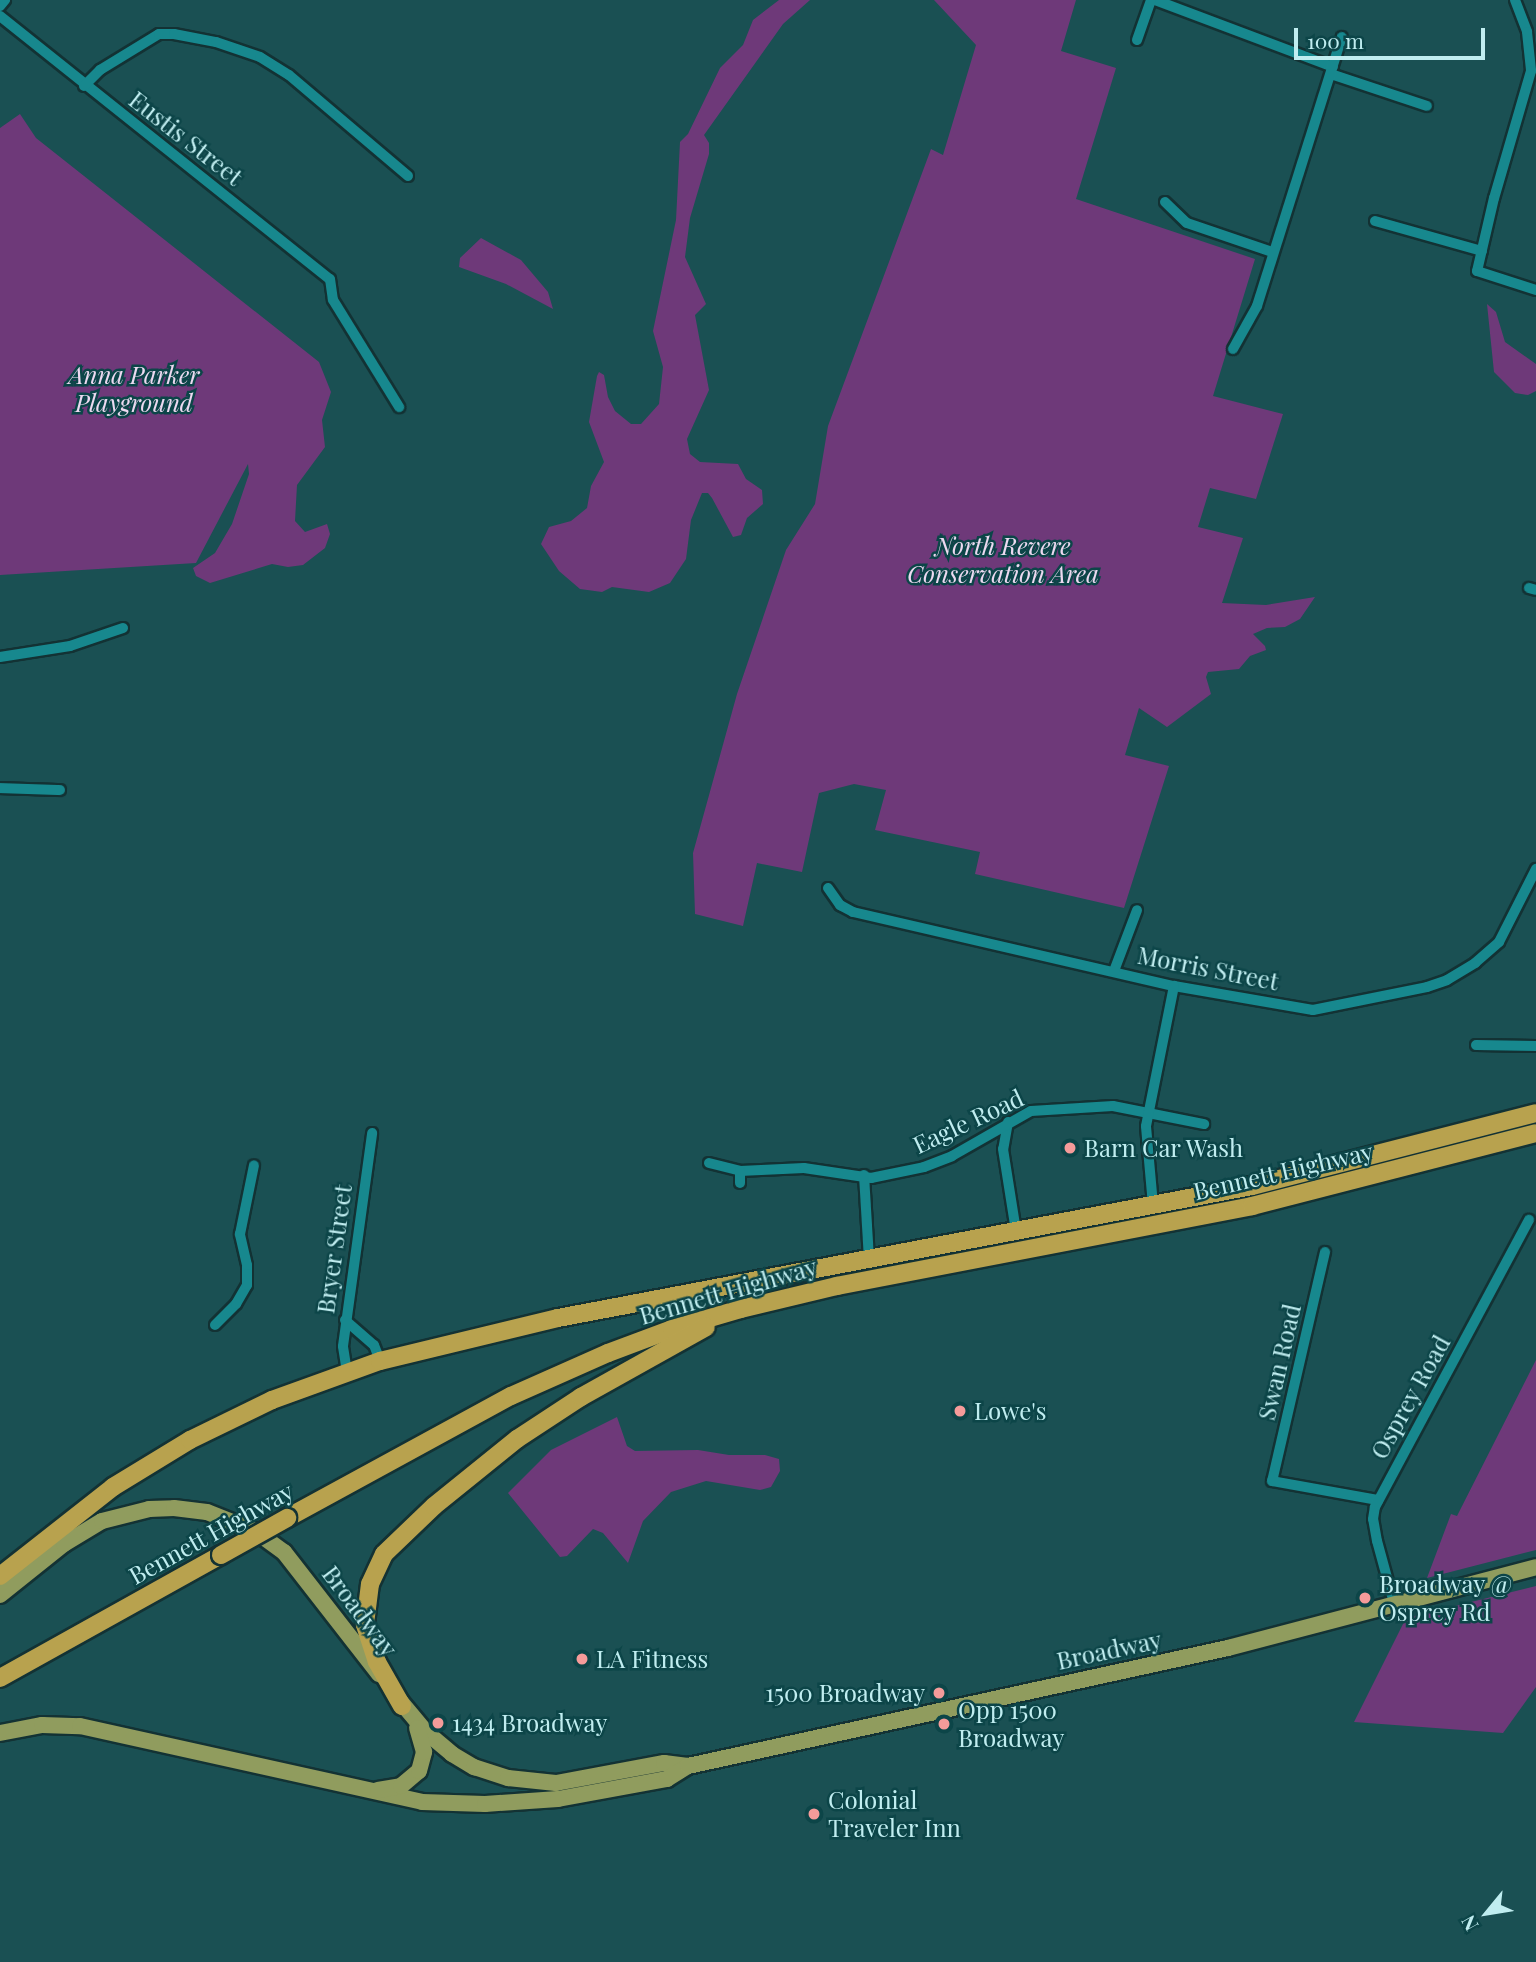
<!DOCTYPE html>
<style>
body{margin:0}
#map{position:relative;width:1536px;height:1962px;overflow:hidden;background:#1a5053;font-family:"Playfair Display",serif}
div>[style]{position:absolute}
.green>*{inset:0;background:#6e3979}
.roads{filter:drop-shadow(2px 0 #133234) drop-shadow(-2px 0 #133234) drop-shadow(0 2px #133234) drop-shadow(0 -2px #133234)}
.minor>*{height:10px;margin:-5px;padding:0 5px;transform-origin:5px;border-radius:5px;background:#17888e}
.primary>*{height:16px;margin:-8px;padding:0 8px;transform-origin:8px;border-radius:8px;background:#909c5e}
.trunk>*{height:18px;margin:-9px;padding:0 9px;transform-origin:9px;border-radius:9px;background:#b8a24e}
.bridges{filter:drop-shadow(2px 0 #133234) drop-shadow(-2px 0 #133234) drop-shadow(0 2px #133234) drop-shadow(0 -2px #133234)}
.trunk-bridge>*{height:18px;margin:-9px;padding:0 9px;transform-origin:9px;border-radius:9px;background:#b8a24e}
.dots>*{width:19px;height:19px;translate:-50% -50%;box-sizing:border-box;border:4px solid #0c4548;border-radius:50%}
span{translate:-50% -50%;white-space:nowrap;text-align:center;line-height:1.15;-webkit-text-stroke:5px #0c4548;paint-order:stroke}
.street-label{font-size:24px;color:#c0edf0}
.park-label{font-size:24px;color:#eddaf1;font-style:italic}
.poi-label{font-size:24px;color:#c0edf0}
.left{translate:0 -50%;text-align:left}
.right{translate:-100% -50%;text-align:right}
.north{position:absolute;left:1452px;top:1878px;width:70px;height:70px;-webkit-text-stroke:5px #0c4548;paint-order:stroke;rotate:240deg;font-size:19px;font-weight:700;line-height:28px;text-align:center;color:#c0edf0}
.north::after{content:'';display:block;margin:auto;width:24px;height:32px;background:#c0edf0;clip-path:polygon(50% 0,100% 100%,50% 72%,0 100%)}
.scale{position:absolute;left:1294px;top:28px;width:191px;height:32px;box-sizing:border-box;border:4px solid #c0edf0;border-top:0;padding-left:9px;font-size:21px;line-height:24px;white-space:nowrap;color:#c0edf0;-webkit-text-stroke:5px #0c4548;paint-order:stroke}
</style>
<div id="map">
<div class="green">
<i style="clip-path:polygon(779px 0,810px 0,783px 24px,704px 135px,709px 143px,709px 154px,690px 218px,685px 257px,706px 304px,695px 315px,709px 390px,687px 439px,690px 454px,700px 462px,738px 464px,746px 479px,762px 490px,763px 504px,747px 518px,741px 535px,733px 537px,712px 498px,708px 493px,702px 493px,691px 520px,686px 559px,670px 583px,649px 592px,612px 587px,602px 592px,580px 589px,559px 571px,541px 544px,549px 527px,571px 521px,587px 508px,591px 486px,604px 462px,589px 422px,597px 376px,599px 372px,604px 375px,608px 397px,615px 411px,631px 424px,641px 424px,659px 404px,663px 367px,653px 331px,676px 220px,680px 142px,688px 134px,720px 68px,743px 45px,753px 20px)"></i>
<i style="clip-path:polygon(934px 0,1076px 0,1061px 51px,1116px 68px,1076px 199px,1255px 259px,1213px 396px,1283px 414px,1256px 499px,1210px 488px,1198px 527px,1243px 538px,1222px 603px,1266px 605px,1315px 597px,1300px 619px,1285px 627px,1267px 628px,1253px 634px,1265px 646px,1266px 650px,1250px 656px,1239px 669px,1208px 672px,1206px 677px,1211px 694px,1167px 727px,1139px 708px,1125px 755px,1169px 766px,1124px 908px,975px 874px,980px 852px,875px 830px,886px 790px,854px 784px,819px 793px,802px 872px,757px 863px,743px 926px,695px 914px,693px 853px,737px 694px,786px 550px,815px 504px,828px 426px,931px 149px,943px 155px,976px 45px)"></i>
<i style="clip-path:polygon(20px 114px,36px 138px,319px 362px,331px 392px,322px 420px,325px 447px,297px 485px,295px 521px,305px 532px,327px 524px,330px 534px,325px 548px,303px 565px,288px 567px,272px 564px,210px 583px,196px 576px,193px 568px,215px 553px,232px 524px,249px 474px,248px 464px,196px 563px,0 575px,0 128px)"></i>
<i style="clip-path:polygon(481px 238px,521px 260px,548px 292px,553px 309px,506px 284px,459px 267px,460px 258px)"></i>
<i style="clip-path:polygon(1487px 304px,1496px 312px,1505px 342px,1536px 364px,1536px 391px,1528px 395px,1515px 393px,1494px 372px)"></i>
<i style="clip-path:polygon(1536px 1360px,1536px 1550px,1427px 1578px,1451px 1514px,1457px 1516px)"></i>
<i style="clip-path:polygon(617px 1417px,627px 1446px,635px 1451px,698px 1450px,729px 1455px,765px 1455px,779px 1459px,780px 1471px,771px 1487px,760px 1490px,706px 1481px,671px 1492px,643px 1521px,628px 1563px,603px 1533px,593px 1529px,567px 1556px,560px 1557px,508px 1493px,551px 1450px)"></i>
<i style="clip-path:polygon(1536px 1586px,1536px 1687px,1503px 1733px,1354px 1722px,1406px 1618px)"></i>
</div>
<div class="roads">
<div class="minor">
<i style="left:1155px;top:0;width:190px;rotate:20.6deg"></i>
<i style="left:1515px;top:0;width:34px;rotate:69deg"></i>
<i style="left:1527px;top:32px;width:39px;rotate:84deg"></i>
<i style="left:1531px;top:71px;width:132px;rotate:106.2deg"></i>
<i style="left:1494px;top:198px;width:75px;rotate:103.1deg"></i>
<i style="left:1477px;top:271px;width:62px;rotate:17.9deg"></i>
<i style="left:0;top:6px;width:8px;rotate:-50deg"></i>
<i style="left:0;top:16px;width:422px;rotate:38.6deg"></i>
<i style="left:330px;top:279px;width:21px;rotate:82deg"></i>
<i style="left:333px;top:300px;width:126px;rotate:58.3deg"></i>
<i style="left:1137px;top:40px;width:42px;rotate:-70.7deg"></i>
<i style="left:1331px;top:74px;width:101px;rotate:18.4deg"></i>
<i style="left:84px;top:86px;width:23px;rotate:-45deg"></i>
<i style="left:100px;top:70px;width:69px;rotate:-31.4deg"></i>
<i style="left:159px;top:34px;width:15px"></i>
<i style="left:174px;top:34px;width:43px;rotate:10.8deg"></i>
<i style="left:216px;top:42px;width:46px;rotate:18.8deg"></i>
<i style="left:260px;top:57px;width:34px;rotate:32deg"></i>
<i style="left:289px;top:75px;width:156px;rotate:40.3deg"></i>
<i style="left:1165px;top:202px;width:30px;rotate:44deg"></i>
<i style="left:1187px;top:223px;width:90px;rotate:18.8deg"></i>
<i style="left:1375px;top:221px;width:111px;rotate:15.7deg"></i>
<i style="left:1233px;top:349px;width:49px;rotate:-60.8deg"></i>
<i style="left:1257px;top:306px;width:282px;rotate:-72.5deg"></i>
<i style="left:1529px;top:588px;width:7px;rotate:16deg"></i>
<i style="left:0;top:657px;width:71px;rotate:-8.9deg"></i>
<i style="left:70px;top:646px;width:56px;rotate:-18.8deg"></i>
<i style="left:0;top:788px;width:60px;rotate:1.9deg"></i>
<i style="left:828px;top:888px;width:21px;rotate:55deg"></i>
<i style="left:840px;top:905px;width:15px;rotate:28deg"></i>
<i style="left:853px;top:912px;width:329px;rotate:13deg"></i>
<i style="left:1174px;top:986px;width:141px;rotate:9.8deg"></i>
<i style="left:1313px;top:1010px;width:116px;rotate:-11.4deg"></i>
<i style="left:1427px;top:987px;width:21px;rotate:-19deg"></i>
<i style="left:1447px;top:980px;width:33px;rotate:-31deg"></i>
<i style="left:1475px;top:963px;width:32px;rotate:-41deg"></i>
<i style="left:1499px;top:942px;width:82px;rotate:-63.1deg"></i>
<i style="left:1114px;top:971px;width:65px;rotate:-69.3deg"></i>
<i style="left:1476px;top:1045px;width:60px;rotate:1deg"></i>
<i style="left:1008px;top:1122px;width:27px;rotate:100deg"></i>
<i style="left:1003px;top:1149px;width:83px;rotate:81deg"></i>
<i style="left:709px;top:1163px;width:32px;rotate:14deg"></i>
<i style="left:740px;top:1171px;width:64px;rotate:-2.7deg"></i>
<i style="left:804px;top:1168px;width:68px;rotate:8.5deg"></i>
<i style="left:871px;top:1178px;width:54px;rotate:-11.7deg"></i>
<i style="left:924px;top:1167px;width:30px;rotate:-21deg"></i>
<i style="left:952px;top:1156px;width:91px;rotate:-29.7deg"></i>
<i style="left:1031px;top:1111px;width:82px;rotate:-3.5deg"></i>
<i style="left:1113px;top:1106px;width:93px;rotate:11.2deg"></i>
<i style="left:864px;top:1175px;width:84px;rotate:86.6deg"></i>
<i style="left:740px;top:1183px;width:12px;rotate:-90deg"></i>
<i style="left:1153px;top:1205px;width:79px;rotate:-95.1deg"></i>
<i style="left:1146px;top:1126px;width:143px;rotate:-78.7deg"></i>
<i style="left:1325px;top:1252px;width:235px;rotate:103deg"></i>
<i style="left:1272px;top:1481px;width:108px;rotate:10.2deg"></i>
<i style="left:345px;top:1320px;width:38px;rotate:41deg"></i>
<i style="left:374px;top:1345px;width:17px;rotate:69deg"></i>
<i style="left:215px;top:1325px;width:30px;rotate:-45deg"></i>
<i style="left:236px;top:1304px;width:22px;rotate:-60deg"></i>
<i style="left:247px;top:1285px;width:20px;rotate:-90deg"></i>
<i style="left:247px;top:1265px;width:32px;rotate:-103deg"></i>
<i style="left:240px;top:1234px;width:70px;rotate:-78.5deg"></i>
<i style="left:347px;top:1372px;width:26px;rotate:-99deg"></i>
<i style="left:343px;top:1346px;width:215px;rotate:-82.2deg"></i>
<i style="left:1394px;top:1603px;width:64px;rotate:-105.3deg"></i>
<i style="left:1377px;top:1541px;width:22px;rotate:-100deg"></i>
<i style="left:1373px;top:1519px;width:12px;rotate:-81deg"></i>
<i style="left:1375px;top:1507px;width:326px;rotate:-61.8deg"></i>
</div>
<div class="primary">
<i style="left:0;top:1595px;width:82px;rotate:-38.6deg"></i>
<i style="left:64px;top:1544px;width:44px;rotate:-31.2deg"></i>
<i style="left:102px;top:1521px;width:49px;rotate:-14.3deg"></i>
<i style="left:149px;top:1509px;width:25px;rotate:-2deg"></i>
<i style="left:174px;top:1508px;width:33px;rotate:7deg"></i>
<i style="left:207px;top:1512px;width:52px;rotate:21.6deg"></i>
<i style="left:255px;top:1531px;width:36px;rotate:36deg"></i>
<i style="left:284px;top:1552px;width:155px;rotate:52.1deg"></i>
<i style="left:395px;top:1695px;width:48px;rotate:50deg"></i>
<i style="left:426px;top:1732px;width:34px;rotate:40deg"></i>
<i style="left:452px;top:1754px;width:26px;rotate:31deg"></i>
<i style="left:474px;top:1767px;width:36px;rotate:18deg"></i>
<i style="left:508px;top:1778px;width:48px;rotate:5.9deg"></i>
<i style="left:556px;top:1783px;width:110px;rotate:-10.5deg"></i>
<i style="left:664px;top:1763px;width:24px;rotate:7deg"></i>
<i style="left:0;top:1733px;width:43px;rotate:-10.8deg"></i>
<i style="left:42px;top:1725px;width:38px;rotate:2deg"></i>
<i style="left:80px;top:1726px;width:350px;rotate:12.5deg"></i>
<i style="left:422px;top:1802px;width:63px;rotate:1.8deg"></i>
<i style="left:485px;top:1804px;width:73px;rotate:-3.9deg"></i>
<i style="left:558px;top:1799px;width:111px;rotate:-10.4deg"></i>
<i style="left:667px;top:1779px;width:25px;rotate:-32deg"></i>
<i style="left:688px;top:1766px;width:553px;rotate:-12.33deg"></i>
<i style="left:1228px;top:1648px;width:318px;rotate:-14.7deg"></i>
<i style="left:378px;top:1790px;width:23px;rotate:-10deg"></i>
<i style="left:401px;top:1786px;width:23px;rotate:-40deg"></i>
<i style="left:419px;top:1771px;width:20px;rotate:-75deg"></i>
<i style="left:424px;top:1752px;width:25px;rotate:-106deg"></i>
</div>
<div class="trunk">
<i style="left:287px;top:1518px;width:255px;rotate:-28.6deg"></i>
<i style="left:511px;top:1396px;width:106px;rotate:-23.9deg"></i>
<i style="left:608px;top:1353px;width:68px;rotate:-20.6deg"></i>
<i style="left:672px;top:1329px;width:72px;rotate:-16.2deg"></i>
<i style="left:741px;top:1309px;width:99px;rotate:-13.5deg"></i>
<i style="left:837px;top:1286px;width:423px;rotate:-10.9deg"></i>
<i style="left:1252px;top:1206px;width:293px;rotate:-14.4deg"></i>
<i style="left:0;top:1576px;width:144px;rotate:-38.2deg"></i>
<i style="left:113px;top:1487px;width:90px;rotate:-31.4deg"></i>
<i style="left:190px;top:1440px;width:91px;rotate:-26deg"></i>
<i style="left:272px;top:1400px;width:115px;rotate:-19.9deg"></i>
<i style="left:380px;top:1361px;width:183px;rotate:-13.6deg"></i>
<i style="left:558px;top:1318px;width:706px;rotate:-10.77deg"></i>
<i style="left:1252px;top:1186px;width:293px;rotate:-14.4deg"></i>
<i style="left:0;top:1678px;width:253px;rotate:-29.1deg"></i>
<i style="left:402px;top:1706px;width:51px;rotate:-119.6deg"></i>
<i style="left:377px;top:1662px;width:40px;rotate:-108deg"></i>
<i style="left:365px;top:1624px;width:40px;rotate:-82.9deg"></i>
<i style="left:370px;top:1584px;width:33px;rotate:-65deg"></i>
<i style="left:384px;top:1554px;width:69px;rotate:-43.8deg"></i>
<i style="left:434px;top:1506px;width:107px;rotate:-38.9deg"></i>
<i style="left:517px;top:1439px;width:77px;rotate:-33.3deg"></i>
<i style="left:581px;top:1397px;width:143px;rotate:-29.2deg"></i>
</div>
</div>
<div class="bridges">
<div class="trunk-bridge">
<i style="left:221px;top:1555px;width:76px;rotate:-29.3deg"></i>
</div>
</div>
<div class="dots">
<i style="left:1070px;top:1148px;background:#f59b9a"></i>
<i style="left:960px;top:1411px;background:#f59b9a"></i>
<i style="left:1365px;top:1598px;background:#f59b9a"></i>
<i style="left:582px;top:1659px;background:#f59b9a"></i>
<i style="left:939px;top:1693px;background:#f59b9a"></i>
<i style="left:438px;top:1723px;background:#f59b9a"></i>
<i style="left:944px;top:1724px;background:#f59b9a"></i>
<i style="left:814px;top:1814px;background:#f59b9a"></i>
</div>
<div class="street-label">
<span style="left:186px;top:138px;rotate:38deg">Eustis Street</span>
<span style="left:1208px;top:968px;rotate:11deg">Morris Street</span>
<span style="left:968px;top:1121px;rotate:-25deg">Eagle Road</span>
<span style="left:1283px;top:1171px;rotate:-13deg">Bennett Highway</span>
<span style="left:334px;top:1249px;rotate:-82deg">Bryer Street</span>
<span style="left:728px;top:1291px;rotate:-16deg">Bennett Highway</span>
<span style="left:1279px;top:1362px;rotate:-77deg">Swan Road</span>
<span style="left:1410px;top:1397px;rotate:-61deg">Osprey Road</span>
<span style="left:211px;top:1533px;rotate:-29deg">Bennett Highway</span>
<span style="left:360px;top:1611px;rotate:53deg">Broadway</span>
<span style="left:1109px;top:1650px;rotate:-12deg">Broadway</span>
</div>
<div class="park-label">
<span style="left:134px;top:389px">Anna Parker<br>Playground</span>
<span style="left:1003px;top:560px">North Revere<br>Conservation Area</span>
</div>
<div class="poi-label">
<span class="left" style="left:1084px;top:1148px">Barn Car Wash</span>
<span class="left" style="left:974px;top:1411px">Lowe's</span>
<span class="left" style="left:1379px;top:1598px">Broadway @<br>Osprey Rd</span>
<span class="left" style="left:596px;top:1659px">LA Fitness</span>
<span class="right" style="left:925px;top:1693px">1500 Broadway</span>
<span class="left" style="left:958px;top:1724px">Opp 1500<br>Broadway</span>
<span class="left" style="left:452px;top:1723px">1434 Broadway</span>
<span class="left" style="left:828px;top:1814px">Colonial<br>Traveler Inn</span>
</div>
<div class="north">N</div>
<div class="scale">100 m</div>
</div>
